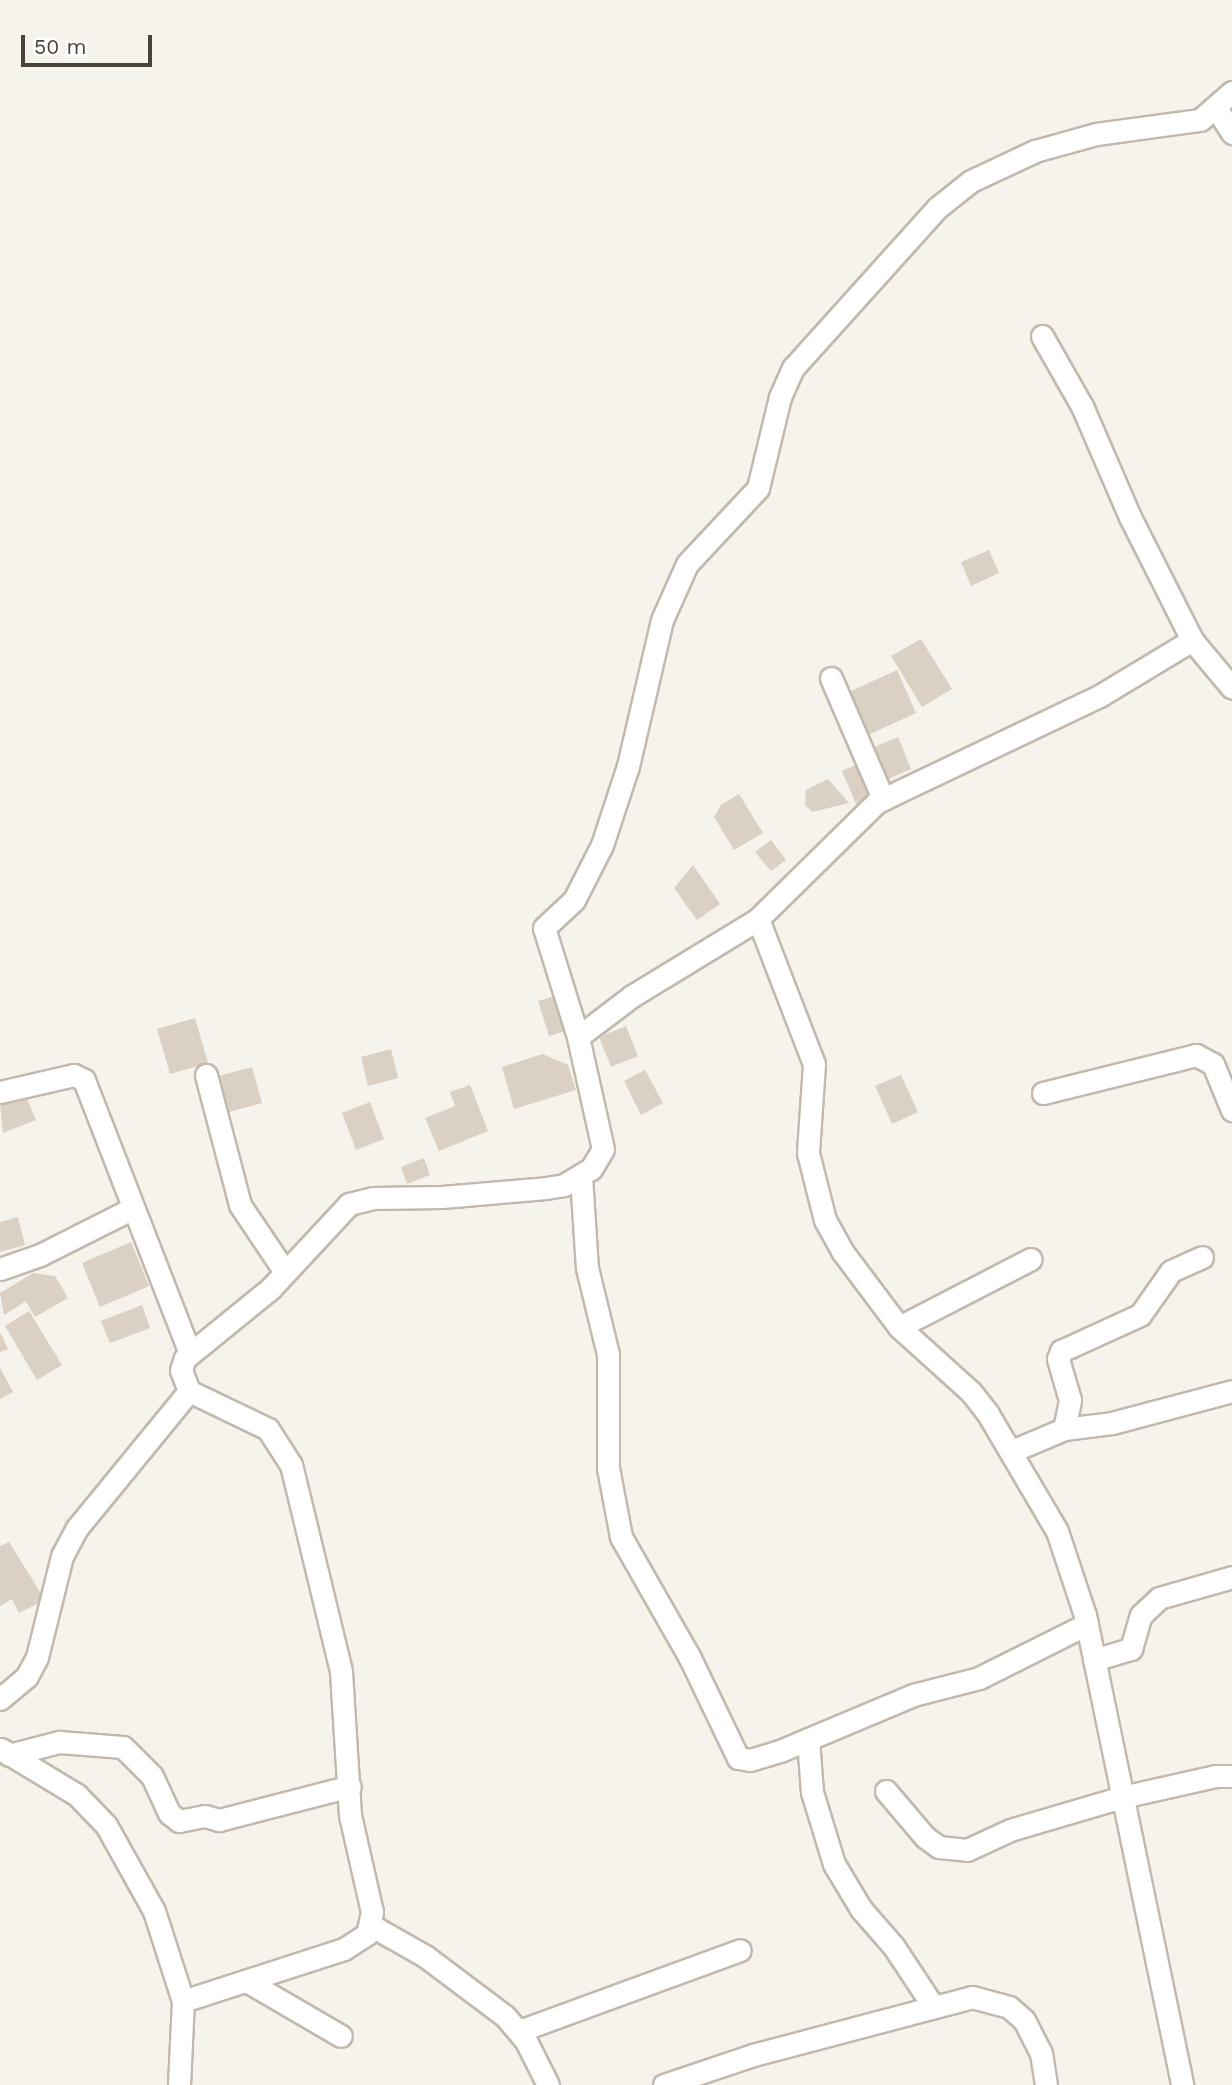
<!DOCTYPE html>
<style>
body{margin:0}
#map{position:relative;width:1232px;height:2085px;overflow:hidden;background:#f6f2ec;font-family:"Work Sans",sans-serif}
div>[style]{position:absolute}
.building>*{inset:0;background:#dbd0c4}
.roads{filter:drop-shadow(2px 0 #c2b9ae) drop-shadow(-2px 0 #c2b9ae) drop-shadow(0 2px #c2b9ae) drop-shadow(0 -2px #c2b9ae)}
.minor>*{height:21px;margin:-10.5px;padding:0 10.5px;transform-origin:10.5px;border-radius:10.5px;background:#fff}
span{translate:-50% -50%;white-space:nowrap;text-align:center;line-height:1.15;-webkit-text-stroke:6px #fff;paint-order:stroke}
.scale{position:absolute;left:21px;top:35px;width:131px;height:32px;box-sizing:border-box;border:4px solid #4b4339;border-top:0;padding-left:9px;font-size:21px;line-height:24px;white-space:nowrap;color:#4b4339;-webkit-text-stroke:5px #fff;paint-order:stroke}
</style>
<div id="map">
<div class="building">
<i style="clip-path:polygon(989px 550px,999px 573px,971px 586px,961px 562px)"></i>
<i style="clip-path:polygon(921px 639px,952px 689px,922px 707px,891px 656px)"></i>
<i style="clip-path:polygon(897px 670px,916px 713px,866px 736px,847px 693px)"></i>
<i style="clip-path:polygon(898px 737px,911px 769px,886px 780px,872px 748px)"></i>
<i style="clip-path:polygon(862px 762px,876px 796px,856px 804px,842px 771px)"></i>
<i style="clip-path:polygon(828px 779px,849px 803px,812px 812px,805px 805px,806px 790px)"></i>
<i style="clip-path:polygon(739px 794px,763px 833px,734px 850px,714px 817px,721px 805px)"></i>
<i style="clip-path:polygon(771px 840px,786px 860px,771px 871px,755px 852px)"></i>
<i style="clip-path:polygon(693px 865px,720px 904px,697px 920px,674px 888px)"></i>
<i style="clip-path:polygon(561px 994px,572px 1029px,549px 1036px,538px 1001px)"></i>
<i style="clip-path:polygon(195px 1018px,208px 1063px,170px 1074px,157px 1029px)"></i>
<i style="clip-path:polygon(626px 1026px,638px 1056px,611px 1067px,599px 1037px)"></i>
<i style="clip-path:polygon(391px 1049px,398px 1078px,368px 1086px,361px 1057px)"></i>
<i style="clip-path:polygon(543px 1054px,568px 1065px,576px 1090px,514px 1109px,502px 1067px)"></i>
<i style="clip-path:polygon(252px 1067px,262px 1103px,229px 1112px,219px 1076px)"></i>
<i style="clip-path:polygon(645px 1070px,663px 1103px,641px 1115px,624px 1081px)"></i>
<i style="clip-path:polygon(901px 1075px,918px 1112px,892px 1124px,875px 1086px)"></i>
<i style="clip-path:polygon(470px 1085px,488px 1131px,439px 1151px,425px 1118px,455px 1106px,450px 1092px)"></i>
<i style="clip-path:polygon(24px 1092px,36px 1120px,3px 1133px,0 1102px)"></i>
<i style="clip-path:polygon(370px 1102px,384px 1139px,356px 1150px,342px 1113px)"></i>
<i style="clip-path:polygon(424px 1158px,430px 1175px,407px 1184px,401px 1167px)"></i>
<i style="clip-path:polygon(18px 1217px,25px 1245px,0 1252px,0 1222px)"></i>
<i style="clip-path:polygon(131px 1242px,149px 1286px,100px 1307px,82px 1263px)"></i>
<i style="clip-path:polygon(33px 1273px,55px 1276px,68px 1298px,35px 1317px,26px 1301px,4px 1315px,0 1293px)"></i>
<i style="clip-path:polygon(142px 1305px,150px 1328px,110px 1343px,101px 1321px)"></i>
<i style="clip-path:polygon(29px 1311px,62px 1365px,37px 1380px,5px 1326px)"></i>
<i style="clip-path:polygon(0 1332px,8px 1349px,0 1352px)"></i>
<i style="clip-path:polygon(0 1368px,13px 1392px,0 1399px)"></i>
<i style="clip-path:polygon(9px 1542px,45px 1600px,19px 1613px,12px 1599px,0 1606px,0 1546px)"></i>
</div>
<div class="roads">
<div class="minor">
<i style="left:1216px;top:108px;width:30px;rotate:57deg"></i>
<i style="left:1042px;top:336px;width:81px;rotate:60.3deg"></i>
<i style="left:1082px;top:406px;width:121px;rotate:66.6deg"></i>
<i style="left:1130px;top:517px;width:138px;rotate:63.2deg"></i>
<i style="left:831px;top:678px;width:132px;rotate:66.7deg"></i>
<i style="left:758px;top:919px;width:155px;rotate:68.9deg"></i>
<i style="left:814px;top:1064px;width:89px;rotate:93.9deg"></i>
<i style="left:808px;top:1153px;width:69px;rotate:75.8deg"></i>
<i style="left:825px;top:1220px;width:35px;rotate:61deg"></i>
<i style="left:842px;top:1251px;width:95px;rotate:53.1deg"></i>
<i style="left:899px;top:1327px;width:97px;rotate:42.1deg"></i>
<i style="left:971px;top:1392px;width:28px;rotate:52deg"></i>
<i style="left:988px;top:1414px;width:136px;rotate:59.5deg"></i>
<i style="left:1057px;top:1531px;width:89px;rotate:71.6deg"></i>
<i style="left:1085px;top:1615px;width:480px;rotate:78.3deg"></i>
<i style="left:578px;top:1037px;width:114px;rotate:-107.3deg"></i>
<i style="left:544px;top:928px;width:41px;rotate:-43deg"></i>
<i style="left:574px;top:900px;width:62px;rotate:-63deg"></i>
<i style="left:602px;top:845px;width:83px;rotate:-71.8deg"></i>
<i style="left:628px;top:766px;width:150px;rotate:-76.9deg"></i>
<i style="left:662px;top:620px;width:61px;rotate:-65.9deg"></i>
<i style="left:687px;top:564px;width:104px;rotate:-46.9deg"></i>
<i style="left:758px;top:488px;width:94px;rotate:-76.4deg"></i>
<i style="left:780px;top:397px;width:32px;rotate:-66deg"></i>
<i style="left:793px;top:368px;width:215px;rotate:-48deg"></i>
<i style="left:937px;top:208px;width:43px;rotate:-38.5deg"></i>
<i style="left:971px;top:181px;width:71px;rotate:-25.1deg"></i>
<i style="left:1035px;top:151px;width:63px;rotate:-15.6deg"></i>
<i style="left:1096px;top:134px;width:105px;rotate:-7.7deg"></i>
<i style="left:1200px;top:120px;width:43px;rotate:-41.2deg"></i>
<i style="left:206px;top:1075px;width:134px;rotate:75.3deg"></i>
<i style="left:240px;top:1205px;width:81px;rotate:56.1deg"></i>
<i style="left:0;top:1092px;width:76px;rotate:-12.9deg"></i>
<i style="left:74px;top:1075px;width:11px;rotate:27deg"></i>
<i style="left:84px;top:1080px;width:293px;rotate:68.8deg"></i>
<i style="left:1043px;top:1093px;width:158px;rotate:-13.9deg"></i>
<i style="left:1196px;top:1055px;width:19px;rotate:28deg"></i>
<i style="left:1213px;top:1064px;width:50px;rotate:67.6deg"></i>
<i style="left:581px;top:1176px;width:92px;rotate:86.3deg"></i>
<i style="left:587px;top:1268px;width:89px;rotate:76.3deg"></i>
<i style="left:608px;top:1354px;width:114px;rotate:90deg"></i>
<i style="left:608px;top:1468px;width:70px;rotate:79.3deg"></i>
<i style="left:621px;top:1537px;width:137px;rotate:60.3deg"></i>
<i style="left:689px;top:1656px;width:113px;rotate:64.3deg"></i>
<i style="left:738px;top:1758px;width:12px;rotate:9deg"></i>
<i style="left:750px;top:1760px;width:31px;rotate:-17deg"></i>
<i style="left:780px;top:1751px;width:144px;rotate:-22.8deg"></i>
<i style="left:913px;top:1695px;width:68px;rotate:-14.4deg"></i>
<i style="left:979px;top:1678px;width:121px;rotate:-26.6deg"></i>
<i style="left:0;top:1269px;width:42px;rotate:-19.3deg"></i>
<i style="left:40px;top:1255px;width:102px;rotate:-26.8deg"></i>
<i style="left:899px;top:1327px;width:148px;rotate:-27.3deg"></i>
<i style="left:1064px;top:1429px;width:48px;rotate:-7.1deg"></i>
<i style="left:1112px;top:1423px;width:124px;rotate:-14.9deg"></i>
<i style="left:1012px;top:1451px;width:56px;rotate:-22.9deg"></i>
<i style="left:1064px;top:1429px;width:30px;rotate:-78deg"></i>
<i style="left:1070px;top:1400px;width:43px;rotate:-106.3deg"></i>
<i style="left:1058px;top:1359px;width:9px;rotate:-69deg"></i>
<i style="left:1061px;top:1351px;width:87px;rotate:-24.5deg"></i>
<i style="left:1140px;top:1315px;width:54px;rotate:-54.8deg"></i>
<i style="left:1171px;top:1271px;width:34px;rotate:-24deg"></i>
<i style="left:1094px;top:1660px;width:39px;rotate:-17deg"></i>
<i style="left:1131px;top:1649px;width:35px;rotate:-74deg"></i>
<i style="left:1141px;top:1615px;width:25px;rotate:-43deg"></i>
<i style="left:1159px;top:1598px;width:76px;rotate:-16deg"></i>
<i style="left:0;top:1699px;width:35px;rotate:-40deg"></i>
<i style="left:27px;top:1676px;width:21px;rotate:-62deg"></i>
<i style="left:37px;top:1657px;width:104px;rotate:-76.1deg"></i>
<i style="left:62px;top:1556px;width:32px;rotate:-62deg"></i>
<i style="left:77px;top:1528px;width:177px;rotate:-50.7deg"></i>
<i style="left:808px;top:1739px;width:53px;rotate:85.7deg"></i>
<i style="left:812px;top:1792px;width:75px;rotate:73deg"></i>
<i style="left:834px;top:1864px;width:52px;rotate:59deg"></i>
<i style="left:861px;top:1909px;width:50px;rotate:49deg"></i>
<i style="left:894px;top:1947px;width:71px;rotate:56.5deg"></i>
<i style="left:1px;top:1749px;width:89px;rotate:31.2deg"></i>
<i style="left:77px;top:1795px;width:42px;rotate:46deg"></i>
<i style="left:106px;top:1825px;width:98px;rotate:60.8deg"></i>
<i style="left:154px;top:1911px;width:95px;rotate:72.1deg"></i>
<i style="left:9px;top:1755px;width:52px;rotate:-14.6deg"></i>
<i style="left:59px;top:1742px;width:64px;rotate:4.5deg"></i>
<i style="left:123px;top:1747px;width:41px;rotate:45deg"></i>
<i style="left:152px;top:1776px;width:41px;rotate:65.3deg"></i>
<i style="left:169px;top:1813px;width:13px;rotate:39deg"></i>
<i style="left:179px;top:1821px;width:26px;rotate:-11deg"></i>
<i style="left:205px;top:1816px;width:15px;rotate:16deg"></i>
<i style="left:219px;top:1820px;width:135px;rotate:-14.5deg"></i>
<i style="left:886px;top:1791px;width:60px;rotate:49.7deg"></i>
<i style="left:925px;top:1837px;width:17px;rotate:36deg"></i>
<i style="left:939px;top:1847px;width:28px;rotate:6deg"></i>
<i style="left:967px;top:1850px;width:47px;rotate:-24.9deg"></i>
<i style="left:1010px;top:1830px;width:117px;rotate:-16.4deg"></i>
<i style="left:1122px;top:1797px;width:96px;rotate:-12.6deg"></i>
<i style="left:1216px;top:1776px;width:16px"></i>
<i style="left:372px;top:1926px;width:61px;rotate:29.5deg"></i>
<i style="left:425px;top:1956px;width:100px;rotate:36.9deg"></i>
<i style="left:505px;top:2016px;width:33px;rotate:50deg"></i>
<i style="left:526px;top:2041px;width:49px;rotate:63.4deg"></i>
<i style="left:250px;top:1983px;width:105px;rotate:30.2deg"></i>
<i style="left:519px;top:2031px;width:235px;rotate:-20.1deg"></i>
<i style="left:179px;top:2085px;width:84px;rotate:-87.3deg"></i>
<i style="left:183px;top:2001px;width:169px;rotate:-17.9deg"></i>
<i style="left:344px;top:1949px;width:27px;rotate:-33deg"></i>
<i style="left:367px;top:1934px;width:23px;rotate:-77deg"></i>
<i style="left:372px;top:1912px;width:99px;rotate:-102.8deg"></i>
<i style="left:350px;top:1815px;width:144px;rotate:-93.6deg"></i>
<i style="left:341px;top:1671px;width:212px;rotate:-103.6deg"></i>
<i style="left:291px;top:1465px;width:43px;rotate:-122.6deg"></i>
<i style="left:268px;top:1429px;width:88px;rotate:-154.3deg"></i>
<i style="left:189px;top:1391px;width:22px;rotate:-111deg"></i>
<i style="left:181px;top:1370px;width:13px;rotate:-72deg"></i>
<i style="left:185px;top:1358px;width:111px;rotate:-39.1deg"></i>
<i style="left:271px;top:1288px;width:115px;rotate:-47.1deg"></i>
<i style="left:349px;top:1204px;width:25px;rotate:-14deg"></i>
<i style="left:373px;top:1198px;width:69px;rotate:-0.8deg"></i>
<i style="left:442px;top:1197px;width:104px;rotate:-4.9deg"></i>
<i style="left:546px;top:1188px;width:18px;rotate:-9deg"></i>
<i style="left:564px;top:1185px;width:31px;rotate:-31deg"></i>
<i style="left:591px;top:1169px;width:23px;rotate:-59deg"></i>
<i style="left:603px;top:1149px;width:115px;rotate:-102.6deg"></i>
<i style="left:578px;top:1037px;width:68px;rotate:-37.2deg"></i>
<i style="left:632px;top:996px;width:148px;rotate:-31.4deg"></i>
<i style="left:758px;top:919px;width:167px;rotate:-44.5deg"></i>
<i style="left:877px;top:802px;width:248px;rotate:-25.5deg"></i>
<i style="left:1101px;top:695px;width:106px;rotate:-31.1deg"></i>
<i style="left:1192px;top:640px;width:62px;rotate:50.2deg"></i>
<i style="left:664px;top:2085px;width:94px;rotate:-18.6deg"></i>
<i style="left:753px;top:2055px;width:227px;rotate:-14.8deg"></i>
<i style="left:972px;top:1997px;width:38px;rotate:15deg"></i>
<i style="left:1009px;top:2007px;width:20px;rotate:41deg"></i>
<i style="left:1024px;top:2020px;width:37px;rotate:63deg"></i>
<i style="left:1041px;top:2053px;width:32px;rotate:81deg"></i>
</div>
</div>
<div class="scale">50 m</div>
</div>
